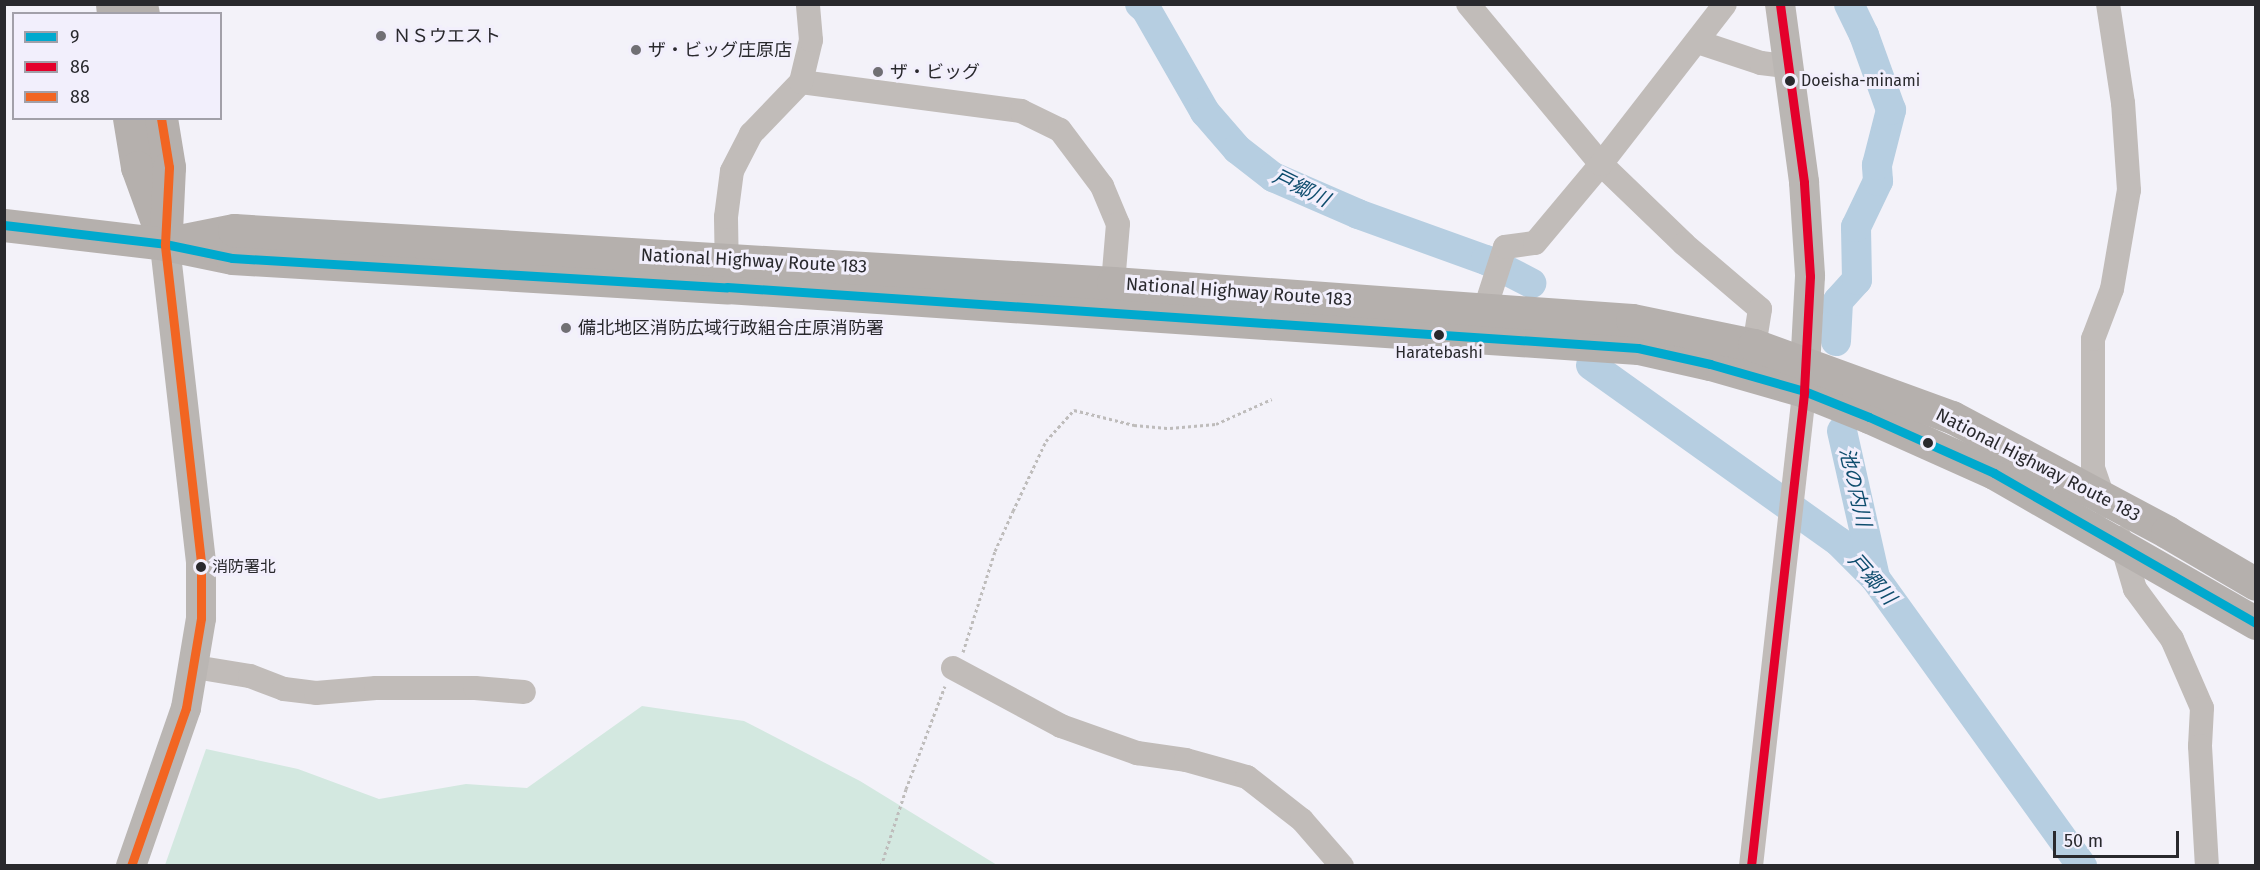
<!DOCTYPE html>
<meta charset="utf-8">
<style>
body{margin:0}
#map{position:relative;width:2260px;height:870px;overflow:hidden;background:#f3f2f9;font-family:"Fira Sans","Noto Sans JP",sans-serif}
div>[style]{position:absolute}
.green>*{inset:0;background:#d3e8e0}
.river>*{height:30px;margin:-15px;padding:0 15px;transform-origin:15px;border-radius:15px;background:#b6cee1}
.path>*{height:3px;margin-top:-1.5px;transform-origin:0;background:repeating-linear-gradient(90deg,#bebcbb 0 3px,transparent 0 6px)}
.minor>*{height:24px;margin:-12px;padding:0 12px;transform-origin:12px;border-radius:12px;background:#c1bcb9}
.major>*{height:30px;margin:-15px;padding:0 15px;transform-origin:15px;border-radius:15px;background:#bab6b3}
.highway>*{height:33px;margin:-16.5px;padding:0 16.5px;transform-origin:16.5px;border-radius:16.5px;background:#b5b0ad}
.bus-1>*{height:9px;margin:-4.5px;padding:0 4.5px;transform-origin:4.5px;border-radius:4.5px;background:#00a9ce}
.bus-2>*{height:9px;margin:-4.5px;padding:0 4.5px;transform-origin:4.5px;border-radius:4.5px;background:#e4002b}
.bus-3>*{height:9px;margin:-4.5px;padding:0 4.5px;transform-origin:4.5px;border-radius:4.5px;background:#f26522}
.dots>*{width:16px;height:16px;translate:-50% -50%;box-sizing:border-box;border:3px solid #f2effc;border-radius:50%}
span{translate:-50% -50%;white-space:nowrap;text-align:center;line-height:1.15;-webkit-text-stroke:6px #f2effc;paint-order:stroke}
.bus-label{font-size:16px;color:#29292d}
.left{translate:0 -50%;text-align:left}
.poi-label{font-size:18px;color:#29292d}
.street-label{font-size:18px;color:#29292d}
.water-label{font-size:20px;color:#0f4d6e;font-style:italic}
.frame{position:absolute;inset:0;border:6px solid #29292d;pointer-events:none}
.legend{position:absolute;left:12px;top:12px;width:210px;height:108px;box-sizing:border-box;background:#f2effc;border:2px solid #a2a0a9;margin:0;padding:8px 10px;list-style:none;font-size:18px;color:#29292d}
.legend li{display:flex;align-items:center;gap:12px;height:30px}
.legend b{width:30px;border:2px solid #a2a0a9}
.scale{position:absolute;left:2053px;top:831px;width:126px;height:27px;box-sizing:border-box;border:3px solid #29292d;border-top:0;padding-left:8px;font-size:18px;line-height:21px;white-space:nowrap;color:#29292d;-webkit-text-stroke:4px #f2effc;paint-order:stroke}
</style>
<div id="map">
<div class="green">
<i style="clip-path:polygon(642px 706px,744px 721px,860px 781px,997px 865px,165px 865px,206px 749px,298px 769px,379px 799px,466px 784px,527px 788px)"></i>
</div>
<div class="river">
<i style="left:1140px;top:4px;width:8px;rotate:40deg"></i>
<i style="left:1146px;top:9px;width:119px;rotate:60.2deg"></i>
<i style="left:1205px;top:112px;width:49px;rotate:49.1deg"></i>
<i style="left:1237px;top:149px;width:46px;rotate:37.9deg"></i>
<i style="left:1273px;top:177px;width:93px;rotate:23.5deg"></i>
<i style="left:1358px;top:214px;width:136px;rotate:19.8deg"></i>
<i style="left:1486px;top:260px;width:51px;rotate:27.1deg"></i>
<i style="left:1836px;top:341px;width:40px;rotate:-87.1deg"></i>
<i style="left:1838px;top:301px;width:28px;rotate:-48deg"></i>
<i style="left:1857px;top:280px;width:53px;rotate:-91.1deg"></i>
<i style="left:1856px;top:227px;width:51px;rotate:-64.4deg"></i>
<i style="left:1878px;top:181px;width:16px;rotate:-94deg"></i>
<i style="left:1877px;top:165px;width:57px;rotate:-75.7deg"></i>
<i style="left:1891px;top:110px;width:80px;rotate:-109.8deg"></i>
<i style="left:1864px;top:35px;width:34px;rotate:-116deg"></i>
<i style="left:1591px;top:365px;width:305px;rotate:35.5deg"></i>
<i style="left:1839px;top:542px;width:51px;rotate:45deg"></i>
<i style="left:1875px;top:578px;width:355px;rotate:54.3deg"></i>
<i style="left:1842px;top:431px;width:151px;rotate:77.3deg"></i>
</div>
<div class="path">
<i style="left:963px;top:652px;width:106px;rotate:-72.4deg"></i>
<i style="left:995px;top:551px;width:44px;rotate:-65.8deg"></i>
<i style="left:1013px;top:511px;width:77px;rotate:-64.8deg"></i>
<i style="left:1046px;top:441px;width:42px;rotate:-47.9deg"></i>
<i style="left:1074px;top:410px;width:62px;rotate:14deg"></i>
<i style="left:1134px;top:425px;width:36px;rotate:5deg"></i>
<i style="left:1170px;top:428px;width:46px;rotate:-5deg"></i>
<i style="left:1216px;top:424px;width:61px;rotate:-24.1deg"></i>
<i style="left:881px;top:866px;width:81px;rotate:-72deg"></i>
<i style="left:906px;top:789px;width:110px;rotate:-69.3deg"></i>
</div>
<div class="minor">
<i style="left:1468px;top:4px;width:208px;rotate:50.3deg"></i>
<i style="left:1601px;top:164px;width:115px;rotate:43.9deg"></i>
<i style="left:1684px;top:244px;width:100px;rotate:40.5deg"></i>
<i style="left:1760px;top:309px;width:36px;rotate:99deg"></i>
<i style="left:1698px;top:42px;width:66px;rotate:18.4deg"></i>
<i style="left:1761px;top:63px;width:25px;rotate:7deg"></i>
<i style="left:801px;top:82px;width:222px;rotate:7.5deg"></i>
<i style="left:1021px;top:111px;width:43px;rotate:26deg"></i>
<i style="left:1060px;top:130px;width:70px;rotate:53.1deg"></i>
<i style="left:1102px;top:186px;width:41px;rotate:67.2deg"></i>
<i style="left:1118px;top:224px;width:59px;rotate:94.8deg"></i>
<i style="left:727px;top:276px;width:59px;rotate:-91deg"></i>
<i style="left:726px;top:217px;width:46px;rotate:-82.6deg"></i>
<i style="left:732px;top:171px;width:42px;rotate:-62.8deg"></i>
<i style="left:751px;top:134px;width:72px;rotate:-46.1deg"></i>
<i style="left:801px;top:82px;width:43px;rotate:-76.6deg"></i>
<i style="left:811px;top:40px;width:36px;rotate:-95deg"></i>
<i style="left:1485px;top:309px;width:65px;rotate:-72.1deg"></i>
<i style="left:1505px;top:247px;width:30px;rotate:-8deg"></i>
<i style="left:1535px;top:243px;width:103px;rotate:-50.1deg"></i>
<i style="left:1601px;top:164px;width:202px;rotate:-52.2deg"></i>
<i style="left:2106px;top:506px;width:40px;rotate:-108.9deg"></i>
<i style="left:2093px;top:468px;width:129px;rotate:-90deg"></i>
<i style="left:2093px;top:339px;width:53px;rotate:-69.2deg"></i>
<i style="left:2112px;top:289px;width:100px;rotate:-80.3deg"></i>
<i style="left:2129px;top:190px;width:87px;rotate:-93.9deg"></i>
<i style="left:2123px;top:103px;width:100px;rotate:-98.6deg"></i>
<i style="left:2120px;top:538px;width:53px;rotate:73.6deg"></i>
<i style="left:2135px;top:589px;width:62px;rotate:53.5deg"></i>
<i style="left:2172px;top:639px;width:75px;rotate:66.5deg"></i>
<i style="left:2202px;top:708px;width:38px;rotate:93deg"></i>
<i style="left:2200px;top:746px;width:120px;rotate:86.7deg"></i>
<i style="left:195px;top:667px;width:56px;rotate:9.3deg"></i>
<i style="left:250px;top:676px;width:36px;rotate:21deg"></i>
<i style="left:284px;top:689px;width:32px;rotate:7deg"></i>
<i style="left:316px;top:693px;width:60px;rotate:-4.8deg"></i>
<i style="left:376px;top:688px;width:99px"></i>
<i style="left:475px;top:688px;width:49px;rotate:4.7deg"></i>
<i style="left:953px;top:668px;width:123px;rotate:28.2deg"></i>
<i style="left:1061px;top:726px;width:81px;rotate:19.6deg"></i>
<i style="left:1137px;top:753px;width:49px;rotate:8.1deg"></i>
<i style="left:1186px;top:760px;width:63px;rotate:15.6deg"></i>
<i style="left:1247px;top:777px;width:70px;rotate:38deg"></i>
<i style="left:1302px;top:820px;width:61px;rotate:49deg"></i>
<i style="left:1751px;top:866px;width:478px;rotate:-83.6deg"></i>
</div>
<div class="major">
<i style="left:1780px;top:4px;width:180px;rotate:82.3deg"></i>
<i style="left:1804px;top:182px;width:94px;rotate:86.3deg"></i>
<i style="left:1810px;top:276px;width:110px;rotate:93.1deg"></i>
<i style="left:131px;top:866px;width:167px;rotate:-70.8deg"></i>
<i style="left:186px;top:708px;width:91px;rotate:-80.5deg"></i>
<i style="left:201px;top:618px;width:56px;rotate:-90deg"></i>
<i style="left:201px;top:562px;width:320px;rotate:-96.5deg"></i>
</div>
<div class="highway">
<i style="left:112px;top:4px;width:10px;rotate:84deg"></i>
<i style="left:141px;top:4px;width:10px;rotate:79deg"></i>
<i style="left:129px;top:118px;width:50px;rotate:80.7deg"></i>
<i style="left:137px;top:167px;width:82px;rotate:70deg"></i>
<i style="left:161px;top:118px;width:50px;rotate:80.7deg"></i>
<i style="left:169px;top:167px;width:63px;rotate:92.7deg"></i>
<i style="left:4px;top:225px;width:162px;rotate:6.7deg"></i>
<i style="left:165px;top:244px;width:68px;rotate:11.8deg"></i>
<i style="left:232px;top:258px;width:496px;rotate:3.4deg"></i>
<i style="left:727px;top:287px;width:913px;rotate:3.83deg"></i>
<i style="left:1638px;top:348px;width:74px;rotate:12.5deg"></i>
<i style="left:1710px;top:364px;width:98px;rotate:16deg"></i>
<i style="left:1804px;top:391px;width:70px;rotate:21.8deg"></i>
<i style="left:1869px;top:417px;width:137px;rotate:24.1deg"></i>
<i style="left:1994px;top:473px;width:302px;rotate:29.8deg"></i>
<i style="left:179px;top:241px;width:56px;rotate:-11.3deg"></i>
<i style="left:234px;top:230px;width:881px;rotate:3.45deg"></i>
<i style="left:1113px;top:283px;width:520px;rotate:4.08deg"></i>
<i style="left:1632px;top:320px;width:125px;rotate:11.6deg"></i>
<i style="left:1754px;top:345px;width:211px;rotate:20deg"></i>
<i style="left:1952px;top:417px;width:244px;rotate:28.1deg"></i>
<i style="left:2167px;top:532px;width:103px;rotate:30.3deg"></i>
</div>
<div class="bus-1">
<i style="left:4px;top:225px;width:162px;rotate:6.7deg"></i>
<i style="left:165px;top:244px;width:68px;rotate:11.8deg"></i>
<i style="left:232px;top:258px;width:496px;rotate:3.4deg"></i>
<i style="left:727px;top:287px;width:913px;rotate:3.83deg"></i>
<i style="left:1638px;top:348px;width:74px;rotate:12.5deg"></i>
<i style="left:1710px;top:364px;width:98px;rotate:16deg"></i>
<i style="left:1804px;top:391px;width:70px;rotate:21.8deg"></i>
<i style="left:1869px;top:417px;width:137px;rotate:24.1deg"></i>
<i style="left:1994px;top:473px;width:302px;rotate:29.8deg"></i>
</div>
<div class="bus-2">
<i style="left:1751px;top:866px;width:478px;rotate:-83.6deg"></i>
<i style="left:1804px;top:391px;width:115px;rotate:-87deg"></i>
<i style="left:1810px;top:276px;width:94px;rotate:-93.7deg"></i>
<i style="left:1804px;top:182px;width:180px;rotate:-97.7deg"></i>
</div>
<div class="bus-3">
<i style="left:131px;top:866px;width:167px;rotate:-70.8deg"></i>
<i style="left:186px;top:708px;width:91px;rotate:-80.5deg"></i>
<i style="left:201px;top:618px;width:56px;rotate:-90deg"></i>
<i style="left:201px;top:562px;width:320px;rotate:-96.5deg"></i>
<i style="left:165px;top:244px;width:77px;rotate:-87deg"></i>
<i style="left:169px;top:167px;width:50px;rotate:-99.3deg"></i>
</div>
<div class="dots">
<i style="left:381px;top:36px;background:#706f74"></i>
<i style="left:636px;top:50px;background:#706f74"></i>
<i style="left:878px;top:72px;background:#706f74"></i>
<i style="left:1790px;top:81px;background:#29292d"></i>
<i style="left:566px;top:328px;background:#706f74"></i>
<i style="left:1439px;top:335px;background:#29292d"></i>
<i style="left:1928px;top:443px;background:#29292d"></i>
<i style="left:201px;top:567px;background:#29292d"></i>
</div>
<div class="bus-label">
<span class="left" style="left:1801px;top:81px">Doeisha-minami</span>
<span style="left:1439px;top:353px">Haratebashi</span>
<span class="left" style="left:212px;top:567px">消防署北</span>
</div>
<div class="poi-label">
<span class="left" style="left:393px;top:36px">ＮＳウエスト</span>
<span class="left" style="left:648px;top:50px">ザ・ビッグ庄原店</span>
<span class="left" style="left:890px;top:72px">ザ・ビッグ</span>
<span class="left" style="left:578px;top:328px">備北地区消防広域行政組合庄原消防署</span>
</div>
<div class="street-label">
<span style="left:754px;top:261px;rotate:3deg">National Highway Route 183</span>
<span style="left:1239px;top:292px;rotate:4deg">National Highway Route 183</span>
<span style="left:2038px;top:465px;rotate:27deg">National Highway Route 183</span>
</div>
<div class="water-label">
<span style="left:1301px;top:188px;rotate:26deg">戸郷川</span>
<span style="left:1855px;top:487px;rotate:77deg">池の内川</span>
<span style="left:1872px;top:579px;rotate:49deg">戸郷川</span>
</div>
<div class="frame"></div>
<ul class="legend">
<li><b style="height:8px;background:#00a9ce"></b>9</li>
<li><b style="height:8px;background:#e4002b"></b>86</li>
<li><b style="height:8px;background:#f26522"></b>88</li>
</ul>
<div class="scale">50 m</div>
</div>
